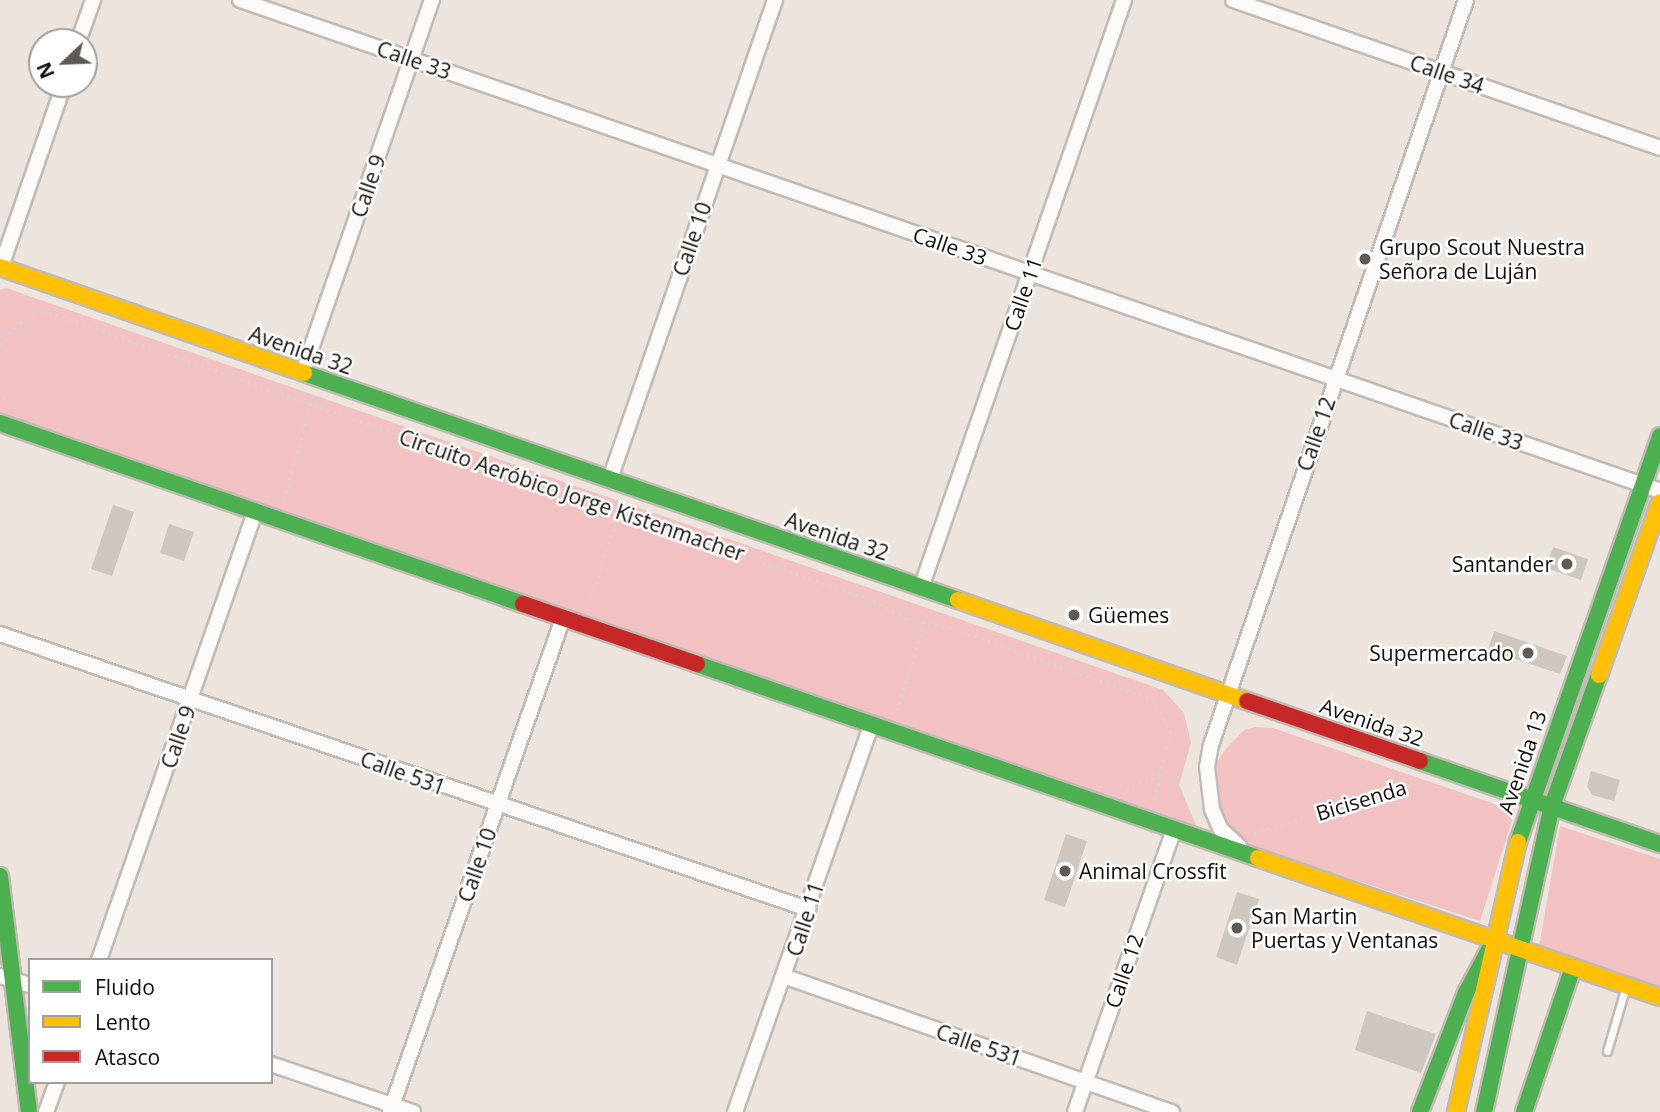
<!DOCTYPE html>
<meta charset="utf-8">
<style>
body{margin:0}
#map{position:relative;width:1660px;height:1112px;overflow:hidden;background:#ede4dd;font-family:"Open Sans",sans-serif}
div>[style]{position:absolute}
.green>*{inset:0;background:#f2c1c2}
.building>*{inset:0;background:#cdc7c0}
.path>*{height:2.5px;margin-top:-1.25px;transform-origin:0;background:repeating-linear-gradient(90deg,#d5d3d1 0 2px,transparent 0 7px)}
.roads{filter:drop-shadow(2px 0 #c1bab4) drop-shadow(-2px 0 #c1bab4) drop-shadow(0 2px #c1bab4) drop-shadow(0 -2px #c1bab4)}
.lane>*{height:7px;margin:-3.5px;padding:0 3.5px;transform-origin:3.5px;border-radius:3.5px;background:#fcfbfa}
.street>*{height:14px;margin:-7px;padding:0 7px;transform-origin:7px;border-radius:7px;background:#fcfbfa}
.fast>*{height:16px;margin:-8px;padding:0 8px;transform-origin:8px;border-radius:8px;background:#4caf50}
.slow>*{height:16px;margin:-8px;padding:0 8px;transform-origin:8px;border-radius:8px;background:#ffc107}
.jam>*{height:16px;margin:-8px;padding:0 8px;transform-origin:8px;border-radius:8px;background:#c62828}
.dots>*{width:19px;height:19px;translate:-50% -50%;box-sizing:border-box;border:4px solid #fff;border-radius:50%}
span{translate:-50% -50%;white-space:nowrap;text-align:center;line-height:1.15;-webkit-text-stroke:5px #fff;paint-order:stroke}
.street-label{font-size:21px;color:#150f0b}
.poi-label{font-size:21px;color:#150f0b}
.left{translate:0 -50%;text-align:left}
.right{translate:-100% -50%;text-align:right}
.legend{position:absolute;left:28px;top:958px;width:245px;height:126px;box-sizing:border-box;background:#fff;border:2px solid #a19f9d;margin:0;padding:9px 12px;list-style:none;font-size:21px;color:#150f0b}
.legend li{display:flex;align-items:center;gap:14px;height:35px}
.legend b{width:35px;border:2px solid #a19f9d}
.north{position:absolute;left:28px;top:28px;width:70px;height:70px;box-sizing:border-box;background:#fff;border:2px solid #a19f9d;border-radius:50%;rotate:247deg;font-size:19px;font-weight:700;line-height:28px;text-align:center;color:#150f0b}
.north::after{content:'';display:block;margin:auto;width:24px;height:32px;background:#615a54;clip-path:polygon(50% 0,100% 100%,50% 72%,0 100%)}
</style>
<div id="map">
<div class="green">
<i style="clip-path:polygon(6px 288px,1163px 690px,1184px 713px,1191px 743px,1179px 785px,1197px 827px,0 416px,0 290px)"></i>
<i style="clip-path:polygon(1255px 727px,1273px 728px,1515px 811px,1480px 921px,1233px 840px,1212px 785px,1216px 764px,1225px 750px,1244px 730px)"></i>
<i style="clip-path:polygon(1560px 826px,1660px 859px,1660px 987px,1539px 947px)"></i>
</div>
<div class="building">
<i style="clip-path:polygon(113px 505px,134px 512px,112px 576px,91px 569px)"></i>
<i style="clip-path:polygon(169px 524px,194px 532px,184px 561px,160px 553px)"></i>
<i style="clip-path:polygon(1553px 547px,1588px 559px,1581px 580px,1546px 568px)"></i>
<i style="clip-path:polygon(1494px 631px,1567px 656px,1560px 674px,1488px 650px)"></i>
<i style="clip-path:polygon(1591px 771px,1620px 780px,1614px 801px,1592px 795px,1587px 786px)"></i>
<i style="clip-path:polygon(1066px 834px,1087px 841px,1065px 907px,1044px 900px)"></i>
<i style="clip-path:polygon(1237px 892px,1259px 899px,1237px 965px,1216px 957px)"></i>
<i style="clip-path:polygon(1367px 1011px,1436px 1034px,1421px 1073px,1355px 1050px)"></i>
</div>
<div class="path">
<i style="left:0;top:344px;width:30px;rotate:-46deg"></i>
<i style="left:21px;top:322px;width:25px;rotate:-29deg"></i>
<i style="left:43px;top:310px;width:880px;rotate:19.3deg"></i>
<i style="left:874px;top:601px;width:38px;rotate:28deg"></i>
<i style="left:908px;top:619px;width:48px;rotate:12deg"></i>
<i style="left:955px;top:629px;width:210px;rotate:19.7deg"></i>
<i style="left:1153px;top:700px;width:38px;rotate:61deg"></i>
<i style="left:1171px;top:733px;width:43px;rotate:104.7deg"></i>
<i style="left:1160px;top:775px;width:37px;rotate:156deg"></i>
<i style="left:0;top:391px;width:14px;rotate:54deg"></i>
<i style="left:284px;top:500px;width:106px;rotate:-74.6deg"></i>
<i style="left:589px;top:604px;width:105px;rotate:-71.7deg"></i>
<i style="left:897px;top:710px;width:102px;rotate:-72.8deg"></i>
<i style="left:1154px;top:799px;width:25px;rotate:-76deg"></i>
<i style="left:1254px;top:833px;width:171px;rotate:-17deg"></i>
</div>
<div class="roads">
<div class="lane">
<i style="left:1607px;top:1051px;width:65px;rotate:-73.8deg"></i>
</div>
<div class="street">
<i style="left:240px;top:0;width:1502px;rotate:19.07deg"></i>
<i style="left:1233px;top:0;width:452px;rotate:19.1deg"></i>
<i style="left:78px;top:42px;width:45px;rotate:-70.3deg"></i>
<i style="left:1px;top:267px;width:194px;rotate:-71deg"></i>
<i style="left:303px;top:372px;width:394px;rotate:-70.9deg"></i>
<i style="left:610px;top:479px;width:507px;rotate:-70.99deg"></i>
<i style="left:921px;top:588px;width:622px;rotate:-70.95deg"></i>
<i style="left:0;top:634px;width:854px;rotate:18.8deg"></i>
<i style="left:1239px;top:846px;width:26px;rotate:-137deg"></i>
<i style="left:1220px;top:828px;width:21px;rotate:-113deg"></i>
<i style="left:1212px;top:809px;width:42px;rotate:-96.8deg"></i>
<i style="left:1207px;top:767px;width:22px;rotate:-80deg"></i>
<i style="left:1211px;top:745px;width:787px;rotate:-71.1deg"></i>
<i style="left:99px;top:960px;width:473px;rotate:-70.8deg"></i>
<i style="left:0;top:976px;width:31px;rotate:17deg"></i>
<i style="left:786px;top:977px;width:409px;rotate:19.3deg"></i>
<i style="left:271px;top:1064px;width:150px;rotate:18.7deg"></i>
<i style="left:46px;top:1112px;width:32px;rotate:-70deg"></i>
<i style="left:390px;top:1112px;width:523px;rotate:-70.7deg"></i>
<i style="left:735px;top:1112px;width:411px;rotate:-70.6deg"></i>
<i style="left:1075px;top:1112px;width:300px;rotate:-70.7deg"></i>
</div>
<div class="fast">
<i style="left:304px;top:373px;width:692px;rotate:19.14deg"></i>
<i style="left:0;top:423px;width:553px;rotate:19.09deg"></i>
<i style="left:697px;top:664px;width:594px;rotate:19.08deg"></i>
<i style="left:1420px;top:761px;width:254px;rotate:19.1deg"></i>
<i style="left:1518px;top:842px;width:430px;rotate:-70.7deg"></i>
<i style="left:0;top:876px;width:238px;rotate:83deg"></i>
<i style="left:1420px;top:1112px;width:128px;rotate:-68.9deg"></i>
<i style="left:1466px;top:993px;width:51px;rotate:-61.9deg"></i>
<i style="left:1484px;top:1112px;width:313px;rotate:-77.5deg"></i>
<i style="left:1552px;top:806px;width:139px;rotate:-70.3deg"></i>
<i style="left:1524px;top:1112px;width:153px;rotate:-71.3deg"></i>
</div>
<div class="slow">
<i style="left:0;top:267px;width:322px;rotate:19.2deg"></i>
<i style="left:958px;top:600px;width:306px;rotate:19.3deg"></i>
<i style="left:1599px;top:675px;width:183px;rotate:-70.6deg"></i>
<i style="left:1258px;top:858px;width:425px;rotate:19.1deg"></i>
<i style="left:1456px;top:1112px;width:277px;rotate:-77.1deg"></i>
</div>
<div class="jam">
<i style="left:523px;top:604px;width:184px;rotate:19deg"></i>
<i style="left:1247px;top:701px;width:183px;rotate:19.1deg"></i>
</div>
</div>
<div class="dots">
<i style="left:1365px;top:259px;background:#615a54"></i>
<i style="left:1567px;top:564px;background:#615a54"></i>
<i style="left:1074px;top:615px;background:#615a54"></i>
<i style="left:1528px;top:653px;background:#615a54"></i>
<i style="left:1065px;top:871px;background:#615a54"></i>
<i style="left:1237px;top:928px;background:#615a54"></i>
</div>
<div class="street-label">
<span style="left:414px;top:60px;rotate:19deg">Calle 33</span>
<span style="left:1447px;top:74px;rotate:19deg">Calle 34</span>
<span style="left:368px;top:186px;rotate:-71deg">Calle 9</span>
<span style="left:692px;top:239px;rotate:-71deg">Calle 10</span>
<span style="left:950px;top:246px;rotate:19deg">Calle 33</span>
<span style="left:1023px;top:294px;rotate:-71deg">Calle 11</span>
<span style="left:301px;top:350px;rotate:19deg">Avenida 32</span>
<span style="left:1486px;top:431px;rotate:19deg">Calle 33</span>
<span style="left:1316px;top:434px;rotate:-71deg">Calle 12</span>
<span style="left:572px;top:495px;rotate:19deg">Circuito Aeróbico Jorge Kistenmacher</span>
<span style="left:837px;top:536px;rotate:19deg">Avenida 32</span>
<span style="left:1372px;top:722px;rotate:19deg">Avenida 32</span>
<span style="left:178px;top:737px;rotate:-71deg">Calle 9</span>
<span style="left:1522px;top:762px;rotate:-71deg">Avenida 13</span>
<span style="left:403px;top:773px;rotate:20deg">Calle 531</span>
<span style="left:1361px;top:800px;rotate:-17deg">Bicisenda</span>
<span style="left:477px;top:865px;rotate:-71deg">Calle 10</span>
<span style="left:805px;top:919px;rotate:-72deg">Calle 11</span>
<span style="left:1124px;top:971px;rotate:-71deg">Calle 12</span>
<span style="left:979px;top:1045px;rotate:19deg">Calle 531</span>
</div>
<div class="poi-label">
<span class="left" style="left:1379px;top:259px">Grupo Scout Nuestra<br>Señora de Luján</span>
<span class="right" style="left:1553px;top:564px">Santander</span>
<span class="left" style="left:1088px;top:615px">Güemes</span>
<span class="right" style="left:1514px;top:653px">Supermercado</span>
<span class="left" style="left:1079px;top:871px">Animal Crossfit</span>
<span class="left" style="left:1251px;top:928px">San Martin<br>Puertas y Ventanas</span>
</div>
<ul class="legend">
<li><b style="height:9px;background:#4caf50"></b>Fluido</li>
<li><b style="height:9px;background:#ffc107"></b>Lento</li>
<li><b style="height:9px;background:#c62828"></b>Atasco</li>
</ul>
<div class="north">N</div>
</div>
